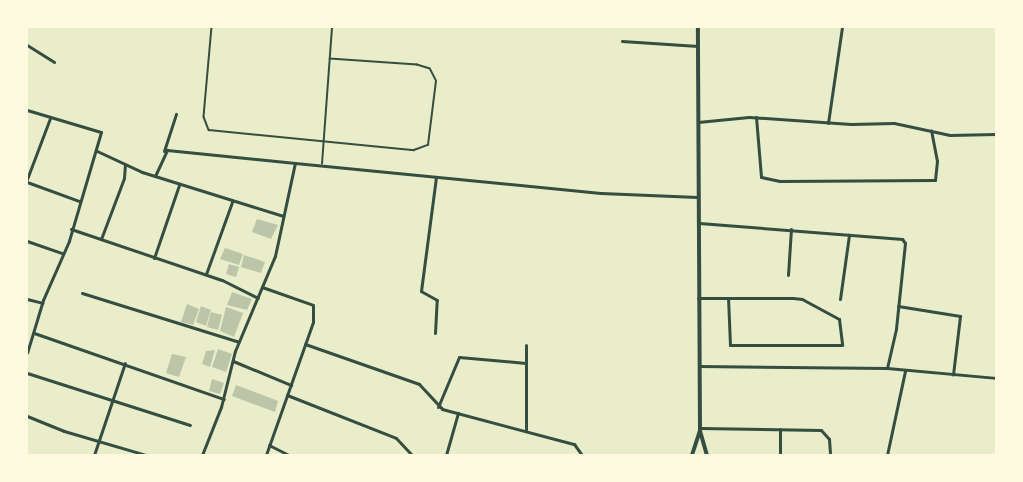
<!DOCTYPE html>
<style>
body{margin:0}
#map{position:relative;width:1023px;height:482px;overflow:hidden;background:#e9edc9;font-family:Commissioner,sans-serif}
div>[style]{position:absolute}
.building>*{inset:0;background:#bcc5a7}
.service>*{height:1.5px;margin:-0.75px;padding:0 0.75px;transform-origin:0.75px;border-radius:0.75px;background:#344e41}
.minor>*{height:3px;margin:-1.5px;padding:0 1.5px;transform-origin:1.5px;border-radius:1.5px;background:#344e41}
.tertiary>*{height:4px;margin:-2px;padding:0 2px;transform-origin:2px;border-radius:2px;background:#344e41}
span{translate:-50% -50%;white-space:nowrap;text-align:center;line-height:1.15;-webkit-text-stroke:6px #fefae0;paint-order:stroke}
.frame{position:absolute;inset:0;border:28px solid #fefae0;pointer-events:none}
</style>
<div id="map">
<div class="building">
<i style="clip-path:polygon(257px 219px,278px 225px,271px 239px,252px 232px)"></i>
<i style="clip-path:polygon(225px 248px,243px 254px,239px 265px,220px 259px)"></i>
<i style="clip-path:polygon(244px 255px,265px 262px,261px 273px,241px 267px)"></i>
<i style="clip-path:polygon(229px 264px,239px 267px,236px 277px,226px 274px)"></i>
<i style="clip-path:polygon(232px 292px,252px 299px,247px 310px,227px 305px)"></i>
<i style="clip-path:polygon(187px 304px,199px 309px,193px 325px,181px 322px)"></i>
<i style="clip-path:polygon(201px 306px,211px 310px,206px 326px,196px 322px)"></i>
<i style="clip-path:polygon(226px 307px,243px 313px,234px 337px,220px 331px)"></i>
<i style="clip-path:polygon(211px 312px,222px 315px,218px 330px,207px 327px)"></i>
<i style="clip-path:polygon(218px 349px,232px 354px,226px 372px,212px 367px)"></i>
<i style="clip-path:polygon(215px 350px,210px 367px,202px 364px,206px 351px)"></i>
<i style="clip-path:polygon(172px 354px,186px 357px,179px 377px,166px 373px)"></i>
<i style="clip-path:polygon(212px 379px,224px 383px,220px 394px,209px 391px)"></i>
<i style="clip-path:polygon(236px 385px,278px 401px,275px 412px,232px 396px)"></i>
</div>
<div class="service">
<i style="left:212px;top:27px;width:90px;rotate:95.1deg"></i>
<i style="left:204px;top:117px;width:14px;rotate:69deg"></i>
<i style="left:209px;top:130px;width:206px;rotate:5.6deg"></i>
<i style="left:414px;top:150px;width:15px;rotate:-20deg"></i>
<i style="left:428px;top:145px;width:64px;rotate:-82.9deg"></i>
<i style="left:436px;top:81px;width:13px;rotate:-117deg"></i>
<i style="left:430px;top:69px;width:14px;rotate:-163deg"></i>
<i style="left:417px;top:65px;width:87px;rotate:-176.1deg"></i>
<i style="left:322px;top:164px;width:137px;rotate:-85.8deg"></i>
</div>
<div class="minor">
<i style="left:622px;top:41px;width:76px;rotate:3.8deg"></i>
<i style="left:27px;top:45px;width:32px;rotate:32deg"></i>
<i style="left:27px;top:110px;width:77px;rotate:16.6deg"></i>
<i style="left:101px;top:132px;width:114px;rotate:106.4deg"></i>
<i style="left:69px;top:241px;width:64px;rotate:113.8deg"></i>
<i style="left:43px;top:300px;width:55px;rotate:106.8deg"></i>
<i style="left:756px;top:117px;width:60px;rotate:85.2deg"></i>
<i style="left:761px;top:177px;width:19px;rotate:12deg"></i>
<i style="left:780px;top:181px;width:155px;rotate:-0.4deg"></i>
<i style="left:935px;top:180px;width:19px;rotate:-84deg"></i>
<i style="left:937px;top:161px;width:31px;rotate:-101deg"></i>
<i style="left:698px;top:122px;width:51px;rotate:-5.6deg"></i>
<i style="left:749px;top:117px;width:102px;rotate:3.9deg"></i>
<i style="left:851px;top:124px;width:43px;rotate:-1.3deg"></i>
<i style="left:894px;top:123px;width:57px;rotate:12.1deg"></i>
<i style="left:950px;top:135px;width:46px;rotate:-1.2deg"></i>
<i style="left:828px;top:123px;width:97px;rotate:-81.7deg"></i>
<i style="left:97px;top:151px;width:50px;rotate:25deg"></i>
<i style="left:142px;top:172px;width:148px;rotate:17.3deg"></i>
<i style="left:164px;top:151px;width:39px;rotate:-72deg"></i>
<i style="left:155px;top:176px;width:29px;rotate:-65deg"></i>
<i style="left:167px;top:150px;width:129px;rotate:5.8deg"></i>
<i style="left:27px;top:179px;width:65px;rotate:-69.3deg"></i>
<i style="left:27px;top:182px;width:55px;rotate:20.1deg"></i>
<i style="left:699px;top:223px;width:204px;rotate:4.5deg"></i>
<i style="left:902px;top:239px;width:5px;rotate:53deg"></i>
<i style="left:905px;top:243px;width:86px;rotate:96deg"></i>
<i style="left:896px;top:329px;width:40px;rotate:103deg"></i>
<i style="left:71px;top:229px;width:159px;rotate:18.7deg"></i>
<i style="left:222px;top:280px;width:40px;rotate:26.6deg"></i>
<i style="left:101px;top:239px;width:65px;rotate:-69.3deg"></i>
<i style="left:124px;top:178px;width:14px;rotate:-86deg"></i>
<i style="left:27px;top:241px;width:37px;rotate:19deg"></i>
<i style="left:154px;top:258px;width:77px;rotate:-71.1deg"></i>
<i style="left:206px;top:274px;width:77px;rotate:-70.1deg"></i>
<i style="left:788px;top:275px;width:46px;rotate:-86.3deg"></i>
<i style="left:262px;top:287px;width:54px;rotate:19.4deg"></i>
<i style="left:313px;top:305px;width:17px;rotate:90deg"></i>
<i style="left:313px;top:322px;width:141px;rotate:109.5deg"></i>
<i style="left:82px;top:293px;width:164px;rotate:17.3deg"></i>
<i style="left:698px;top:298px;width:95px"></i>
<i style="left:793px;top:298px;width:9px;rotate:6deg"></i>
<i style="left:802px;top:299px;width:42px;rotate:28.4deg"></i>
<i style="left:839px;top:319px;width:26px;rotate:83deg"></i>
<i style="left:842px;top:345px;width:112px;rotate:180deg"></i>
<i style="left:730px;top:345px;width:47px;rotate:-92.4deg"></i>
<i style="left:27px;top:299px;width:16px;rotate:14deg"></i>
<i style="left:840px;top:299px;width:65px;rotate:-82deg"></i>
<i style="left:898px;top:306px;width:63px;rotate:9.2deg"></i>
<i style="left:960px;top:316px;width:59px;rotate:96.8deg"></i>
<i style="left:34px;top:333px;width:201px;rotate:19.2deg"></i>
<i style="left:435px;top:333px;width:33px;rotate:-87deg"></i>
<i style="left:437px;top:300px;width:18px;rotate:-151deg"></i>
<i style="left:421px;top:291px;width:115px;rotate:-82.5deg"></i>
<i style="left:305px;top:344px;width:121px;rotate:19.3deg"></i>
<i style="left:419px;top:384px;width:34px;rotate:47deg"></i>
<i style="left:442px;top:409px;width:137px;rotate:14.9deg"></i>
<i style="left:574px;top:444px;width:14px;rotate:54deg"></i>
<i style="left:526px;top:345px;width:86px;rotate:90deg"></i>
<i style="left:233px;top:361px;width:63px;rotate:22.5deg"></i>
<i style="left:699px;top:366px;width:188px;rotate:0.6deg"></i>
<i style="left:887px;top:368px;width:109px;rotate:5.2deg"></i>
<i style="left:27px;top:373px;width:171px;rotate:17.7deg"></i>
<i style="left:287px;top:395px;width:117px;rotate:21.5deg"></i>
<i style="left:396px;top:438px;width:23px;rotate:47deg"></i>
<i style="left:438px;top:407px;width:54px;rotate:-67.2deg"></i>
<i style="left:459px;top:357px;width:67px;rotate:5.1deg"></i>
<i style="left:27px;top:416px;width:40px;rotate:22deg"></i>
<i style="left:64px;top:431px;width:85px;rotate:16.3deg"></i>
<i style="left:700px;top:428px;width:121px;rotate:0.9deg"></i>
<i style="left:821px;top:430px;width:12px;rotate:48deg"></i>
<i style="left:829px;top:439px;width:16px;rotate:86deg"></i>
<i style="left:269px;top:445px;width:22px;rotate:27deg"></i>
<i style="left:94px;top:455px;width:97px;rotate:-71.4deg"></i>
<i style="left:202px;top:455px;width:52px;rotate:-68.4deg"></i>
<i style="left:221px;top:407px;width:58px;rotate:-76deg"></i>
<i style="left:235px;top:351px;width:103px;rotate:-67.2deg"></i>
<i style="left:275px;top:256px;width:95px;rotate:-77.9deg"></i>
<i style="left:295px;top:163px;width:307px;rotate:5.6deg"></i>
<i style="left:601px;top:193px;width:96px;rotate:2.4deg"></i>
<i style="left:446px;top:455px;width:44px;rotate:-74.1deg"></i>
<i style="left:780px;top:455px;width:26px;rotate:-90deg"></i>
<i style="left:887px;top:455px;width:86px;rotate:-77.9deg"></i>
</div>
<div class="tertiary">
<i style="left:700px;top:431px;width:25px;rotate:74deg"></i>
<i style="left:692px;top:455px;width:26px;rotate:-72deg"></i>
<i style="left:700px;top:430px;width:403px;rotate:-90.3deg"></i>
</div>
<div class="frame"></div>
</div>
